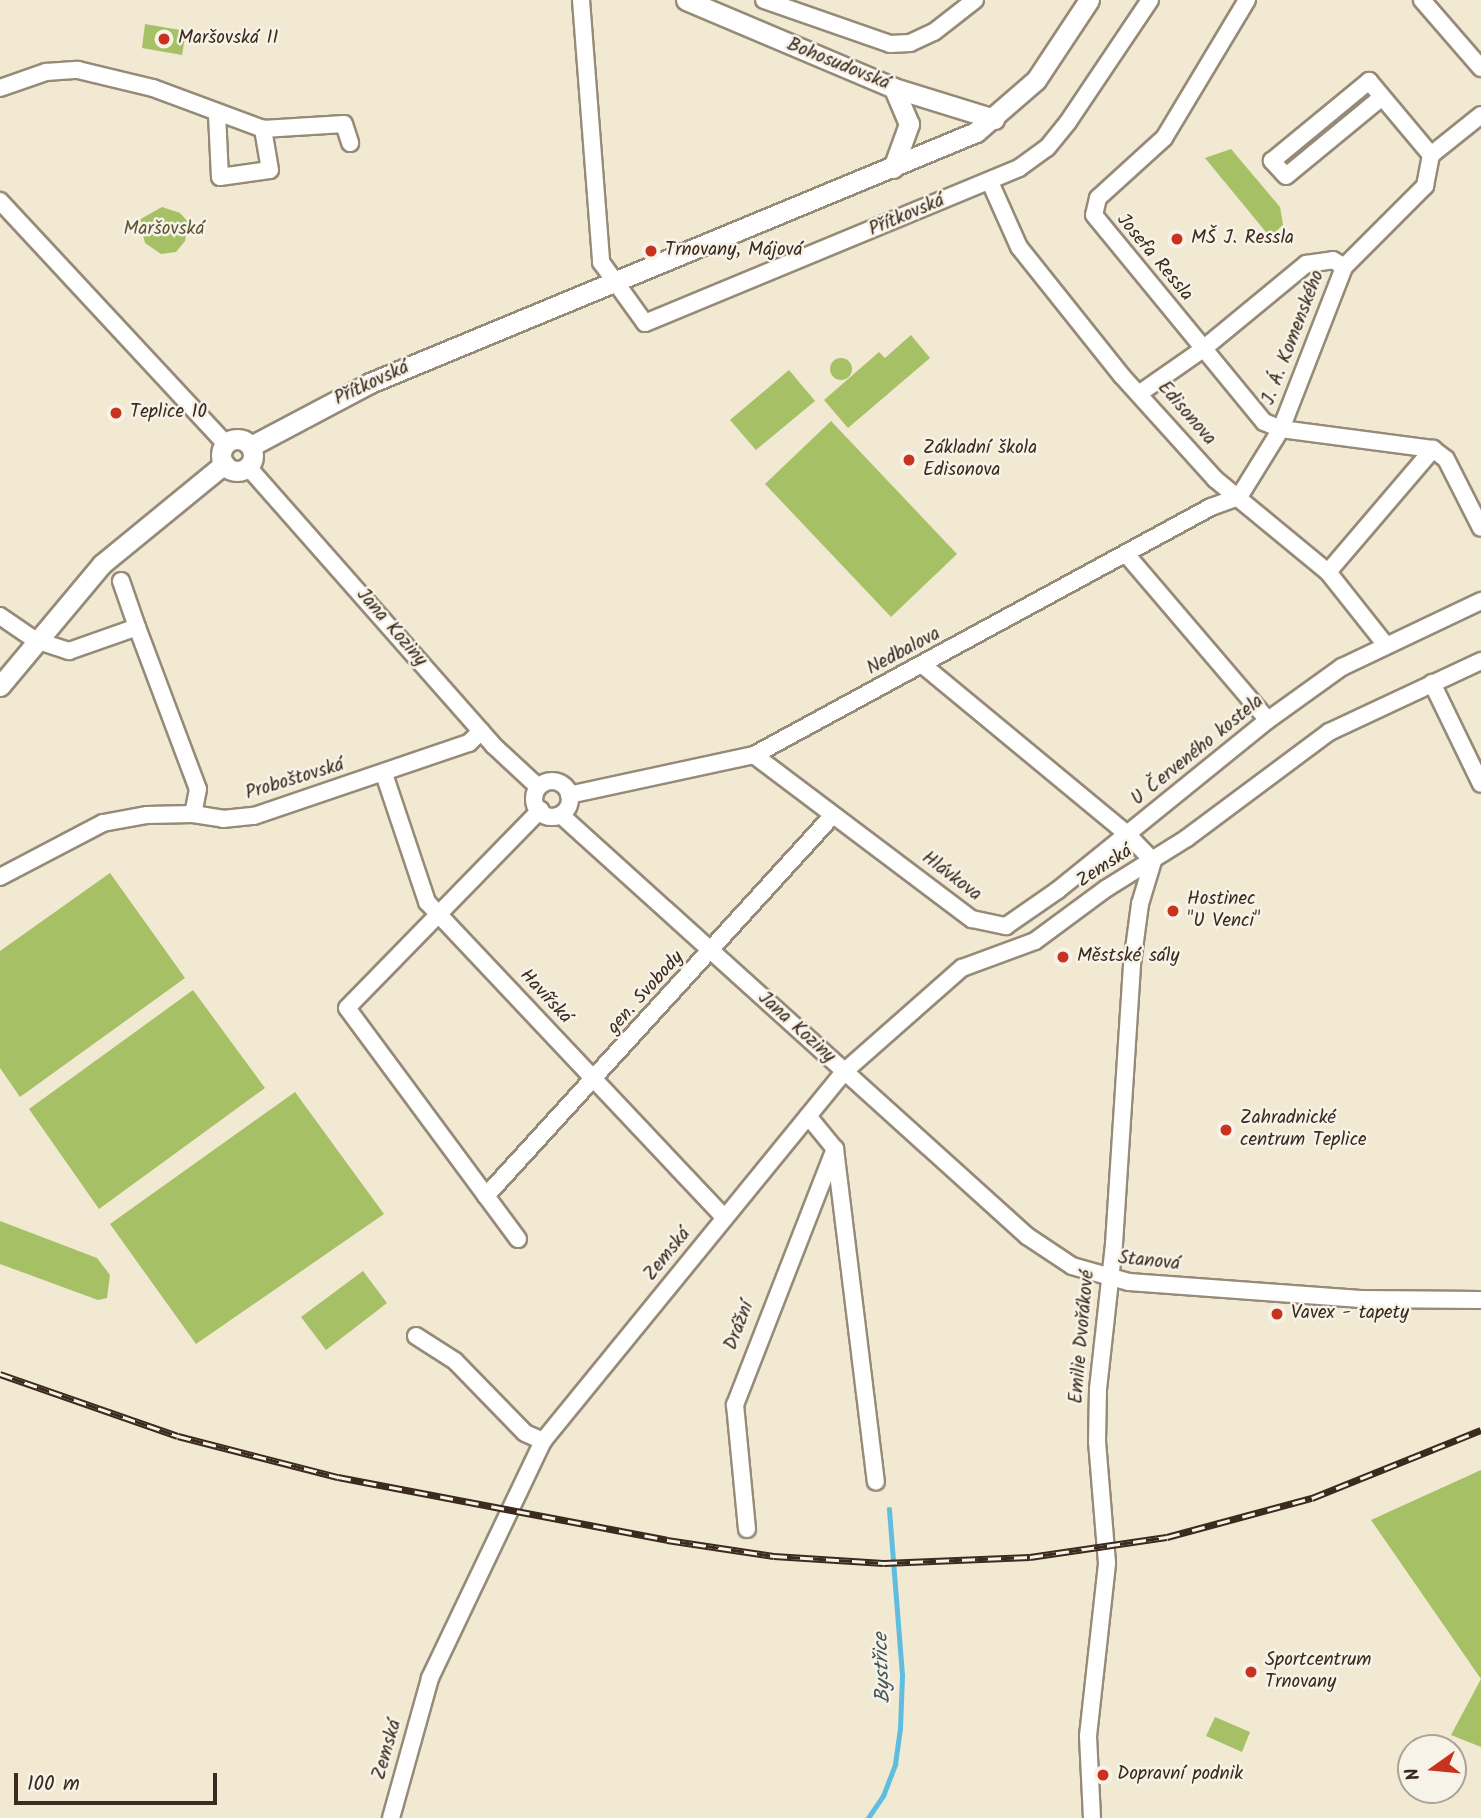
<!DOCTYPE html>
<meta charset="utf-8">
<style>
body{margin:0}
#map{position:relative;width:1481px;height:1818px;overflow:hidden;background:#f1e9d2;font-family:Kalam,sans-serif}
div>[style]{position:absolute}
.green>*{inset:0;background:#a6c066}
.round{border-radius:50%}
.stream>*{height:4.5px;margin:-2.25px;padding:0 2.25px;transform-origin:2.25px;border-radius:2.25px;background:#61bddf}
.roads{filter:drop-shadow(2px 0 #968a78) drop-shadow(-2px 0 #968a78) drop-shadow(0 2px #968a78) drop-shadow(0 -2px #968a78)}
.minor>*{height:16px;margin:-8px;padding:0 8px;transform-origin:8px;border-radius:8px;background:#fff}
.minor>.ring{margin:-8px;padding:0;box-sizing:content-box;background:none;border:16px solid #fff;border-radius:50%}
.tertiary>*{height:19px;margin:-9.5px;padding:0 9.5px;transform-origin:9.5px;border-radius:9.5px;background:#fff}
.tertiary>.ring{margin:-9.5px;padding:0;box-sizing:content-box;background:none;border:19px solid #fff;border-radius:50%}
.rail>*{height:7px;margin-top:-3.5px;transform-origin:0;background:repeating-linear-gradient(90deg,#f7f3e8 0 13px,#3b2a1e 0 26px);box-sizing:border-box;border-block:2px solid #3b2a1e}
.dots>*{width:19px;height:19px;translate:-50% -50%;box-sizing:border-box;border:4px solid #f7f3e8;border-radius:50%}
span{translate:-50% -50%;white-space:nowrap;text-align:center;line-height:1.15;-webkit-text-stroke:5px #f7f3e8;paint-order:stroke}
.poi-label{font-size:19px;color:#3b2a1e}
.left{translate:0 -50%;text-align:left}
.street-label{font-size:19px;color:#3b2a1e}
.park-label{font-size:19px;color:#5b5734}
.water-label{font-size:21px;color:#465658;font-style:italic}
.north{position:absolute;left:1397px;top:1734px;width:70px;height:70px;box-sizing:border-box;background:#f7f3e8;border:2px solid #aca397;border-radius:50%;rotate:255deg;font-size:19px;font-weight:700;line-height:28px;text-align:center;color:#3b2a1e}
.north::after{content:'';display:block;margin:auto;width:24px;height:32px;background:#c8321e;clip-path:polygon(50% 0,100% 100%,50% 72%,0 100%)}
.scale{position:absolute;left:14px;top:1773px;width:203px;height:32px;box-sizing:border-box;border:4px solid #3b2a1e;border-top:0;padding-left:9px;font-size:21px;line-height:24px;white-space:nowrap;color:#3b2a1e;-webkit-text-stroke:5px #f7f3e8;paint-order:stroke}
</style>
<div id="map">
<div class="green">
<i style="clip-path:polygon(145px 24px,186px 31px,182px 55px,142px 48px)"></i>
<i style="clip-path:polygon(1231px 149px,1280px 207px,1283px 225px,1270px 237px,1205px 158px)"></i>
<i style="clip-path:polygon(162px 207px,180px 213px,188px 222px,185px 241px,176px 252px,161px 254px,145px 243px,139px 220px)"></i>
<i style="clip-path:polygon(911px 335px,930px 358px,848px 428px,824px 400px,879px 352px,885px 358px)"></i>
<i class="round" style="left:830px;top:358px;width:22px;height:22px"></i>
<i style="clip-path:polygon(789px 370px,815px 401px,756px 450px,730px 420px)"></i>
<i style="clip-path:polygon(831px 421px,957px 554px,891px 617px,765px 484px)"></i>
<i style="clip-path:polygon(110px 873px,185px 978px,20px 1097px,0 1068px,0 951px)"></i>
<i style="clip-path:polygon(193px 990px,265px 1088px,99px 1209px,29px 1109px)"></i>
<i style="clip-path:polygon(295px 1092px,384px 1214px,196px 1344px,110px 1224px)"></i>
<i style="clip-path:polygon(0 1221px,97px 1258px,110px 1275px,107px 1298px,98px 1300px,0 1264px)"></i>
<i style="clip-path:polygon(363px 1271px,387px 1303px,326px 1350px,301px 1317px)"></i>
<i style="clip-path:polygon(1481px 1470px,1481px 1679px,1371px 1520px)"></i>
<i style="clip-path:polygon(1481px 1679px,1481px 1747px,1451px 1735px)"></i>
<i style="clip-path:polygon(1215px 1717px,1250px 1732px,1242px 1752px,1206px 1736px)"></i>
</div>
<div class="stream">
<i style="left:868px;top:1818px;width:27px;rotate:-56deg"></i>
<i style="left:883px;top:1796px;width:34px;rotate:-69deg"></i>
<i style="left:895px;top:1764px;width:36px;rotate:-82deg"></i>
<i style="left:900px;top:1728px;width:53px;rotate:-87.8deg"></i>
<i style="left:902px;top:1675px;width:166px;rotate:-94.5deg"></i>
</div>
<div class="roads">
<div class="minor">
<i style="left:581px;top:0;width:263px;rotate:85.6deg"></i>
<i style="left:601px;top:262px;width:75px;rotate:54.2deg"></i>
<i style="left:645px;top:323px;width:405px;rotate:-22.5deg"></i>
<i style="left:1019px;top:168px;width:34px;rotate:-36deg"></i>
<i style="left:1047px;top:148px;width:33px;rotate:-51deg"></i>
<i style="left:1068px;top:122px;width:147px;rotate:-56.1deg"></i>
<i style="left:764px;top:0;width:133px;rotate:19.2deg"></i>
<i style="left:890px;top:44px;width:20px;rotate:-3deg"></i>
<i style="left:910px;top:43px;width:26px;rotate:-25deg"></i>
<i style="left:934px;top:32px;width:52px;rotate:-38deg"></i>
<i style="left:1247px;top:0;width:161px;rotate:121deg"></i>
<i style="left:1164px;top:138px;width:89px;rotate:137.7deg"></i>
<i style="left:1098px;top:198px;width:17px;rotate:103deg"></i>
<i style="left:1094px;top:215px;width:268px;rotate:50.6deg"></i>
<i style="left:1264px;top:422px;width:18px;rotate:22deg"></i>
<i style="left:1281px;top:429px;width:153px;rotate:7.5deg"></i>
<i style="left:1433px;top:449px;width:16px;rotate:38deg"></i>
<i style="left:1446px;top:459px;width:77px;rotate:63.1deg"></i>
<i style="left:1422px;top:0;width:90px;rotate:49.1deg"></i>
<i style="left:0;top:88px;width:49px;rotate:-19.2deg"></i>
<i style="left:46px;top:72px;width:32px;rotate:-4deg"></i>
<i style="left:78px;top:70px;width:77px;rotate:13.5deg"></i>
<i style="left:153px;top:88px;width:117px;rotate:20.4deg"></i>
<i style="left:263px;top:129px;width:81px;rotate:-3.5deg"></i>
<i style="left:344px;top:124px;width:20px;rotate:72deg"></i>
<i style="left:1382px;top:97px;width:124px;rotate:140.5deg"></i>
<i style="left:1286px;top:176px;width:21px;rotate:-133deg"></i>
<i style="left:1272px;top:161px;width:126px;rotate:-39.5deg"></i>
<i style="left:1369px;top:81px;width:97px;rotate:50deg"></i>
<i style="left:217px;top:114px;width:63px;rotate:87.3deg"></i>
<i style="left:220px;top:177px;width:50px;rotate:-8deg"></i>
<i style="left:270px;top:170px;width:42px;rotate:-99.7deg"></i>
<i style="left:990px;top:182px;width:71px;rotate:66deg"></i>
<i style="left:1019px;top:247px;width:165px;rotate:51.4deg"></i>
<i style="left:1122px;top:376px;width:139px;rotate:47.9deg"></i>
<i style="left:1215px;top:479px;width:146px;rotate:39.5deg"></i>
<i style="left:1328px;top:572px;width:92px;rotate:51.6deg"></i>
<i style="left:0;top:201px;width:332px;rotate:47.1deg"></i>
<i style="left:1140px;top:393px;width:77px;rotate:-34.9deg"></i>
<i style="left:1203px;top:349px;width:134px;rotate:-39.5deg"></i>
<i style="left:1306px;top:264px;width:27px;rotate:-8deg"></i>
<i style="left:1333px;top:260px;width:13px;rotate:32deg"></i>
<i style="left:249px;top:468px;width:369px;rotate:48.6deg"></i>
<i style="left:493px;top:745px;width:59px;rotate:42.9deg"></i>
<i style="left:1239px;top:497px;width:80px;rotate:-58.3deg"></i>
<i style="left:1281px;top:429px;width:174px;rotate:-68.7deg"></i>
<i style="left:1344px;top:267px;width:115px;rotate:-45deg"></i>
<i style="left:1425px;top:186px;width:32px;rotate:-79deg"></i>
<i style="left:1431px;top:155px;width:64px;rotate:-38.7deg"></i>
<i style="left:1126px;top:554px;width:218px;rotate:49.5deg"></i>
<i style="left:1328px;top:572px;width:162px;rotate:-49.5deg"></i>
<i style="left:121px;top:581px;width:49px;rotate:70.8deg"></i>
<i style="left:0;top:616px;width:42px;rotate:34.4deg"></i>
<i style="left:35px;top:640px;width:36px;rotate:18deg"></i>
<i style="left:69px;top:651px;width:72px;rotate:-19.4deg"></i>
<i style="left:137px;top:627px;width:173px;rotate:69.4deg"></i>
<i style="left:198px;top:789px;width:25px;rotate:101deg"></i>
<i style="left:924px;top:666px;width:265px;rotate:39.6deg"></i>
<i style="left:1128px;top:835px;width:36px;rotate:46deg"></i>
<i style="left:1432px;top:683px;width:112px;rotate:64.1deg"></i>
<i style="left:754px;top:755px;width:273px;rotate:37deg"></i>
<i style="left:972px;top:919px;width:35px;rotate:12deg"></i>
<i style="left:1006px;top:926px;width:63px;rotate:-34.7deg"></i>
<i style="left:1058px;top:890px;width:270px;rotate:-39deg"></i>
<i style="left:1268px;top:720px;width:91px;rotate:-35.6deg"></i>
<i style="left:1342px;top:667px;width:154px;rotate:-25.4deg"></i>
<i style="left:384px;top:774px;width:135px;rotate:71.4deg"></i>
<i style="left:427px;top:902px;width:434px;rotate:46.7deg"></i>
<i class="ring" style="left:534px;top:781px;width:20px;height:20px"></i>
<i style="left:569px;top:795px;width:189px;rotate:-12.2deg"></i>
<i style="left:754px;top:755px;width:520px;rotate:-28.49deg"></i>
<i style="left:1211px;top:507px;width:30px;rotate:-20deg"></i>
<i style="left:562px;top:816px;width:627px;rotate:42.09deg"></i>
<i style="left:1027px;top:1236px;width:54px;rotate:33.7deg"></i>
<i style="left:1072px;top:1266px;width:59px;rotate:15.7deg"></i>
<i style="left:1129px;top:1282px;width:232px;rotate:4.2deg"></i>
<i style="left:1360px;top:1299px;width:121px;rotate:0.5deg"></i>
<i style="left:0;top:877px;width:116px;rotate:-27.7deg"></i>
<i style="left:103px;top:823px;width:45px;rotate:-10.3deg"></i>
<i style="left:147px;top:815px;width:46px;rotate:-1.2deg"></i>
<i style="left:193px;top:814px;width:30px;rotate:9deg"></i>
<i style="left:223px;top:819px;width:31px;rotate:-6deg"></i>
<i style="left:254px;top:816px;width:227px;rotate:-18.8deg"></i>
<i style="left:469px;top:743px;width:17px;rotate:-45deg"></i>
<i style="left:808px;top:1116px;width:43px;rotate:50.7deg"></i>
<i style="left:835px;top:1149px;width:335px;rotate:83deg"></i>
<i style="left:486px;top:1196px;width:515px;rotate:-47.67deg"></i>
<i style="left:518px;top:1239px;width:287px;rotate:-126.5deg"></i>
<i style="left:347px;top:1008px;width:277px;rotate:-45.7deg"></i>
<i style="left:416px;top:1336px;width:46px;rotate:32.7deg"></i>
<i style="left:455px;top:1361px;width:100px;rotate:45.8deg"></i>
<i style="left:525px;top:1433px;width:20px;rotate:24deg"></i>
<i style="left:747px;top:1529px;width:125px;rotate:-95.5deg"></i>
<i style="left:735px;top:1405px;width:275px;rotate:-68.7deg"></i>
<i style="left:391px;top:1818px;width:145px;rotate:-74.4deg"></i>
<i style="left:430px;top:1678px;width:263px;rotate:-64.5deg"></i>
<i style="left:543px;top:1441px;width:478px;rotate:-50.8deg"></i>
<i style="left:845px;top:1071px;width:156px;rotate:-41.4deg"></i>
<i style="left:962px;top:968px;width:78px;rotate:-20.3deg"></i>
<i style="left:1035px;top:941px;width:89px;rotate:-36.4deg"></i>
<i style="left:1107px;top:888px;width:94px;rotate:-32deg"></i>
<i style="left:1187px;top:838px;width:177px;rotate:-36.7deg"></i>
<i style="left:1329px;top:732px;width:168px;rotate:-25deg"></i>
<i style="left:1092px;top:1818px;width:82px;rotate:-92.8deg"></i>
<i style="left:1088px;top:1736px;width:174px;rotate:-83.7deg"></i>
<i style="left:1107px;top:1563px;width:121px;rotate:-94.7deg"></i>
<i style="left:1097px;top:1442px;width:53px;rotate:-88.9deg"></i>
<i style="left:1098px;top:1389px;width:146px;rotate:-83.7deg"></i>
<i style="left:1114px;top:1244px;width:281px;rotate:-86.3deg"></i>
<i style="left:1132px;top:964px;width:61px;rotate:-82.4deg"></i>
<i style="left:1140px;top:904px;width:45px;rotate:-73.2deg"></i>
</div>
<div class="tertiary">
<i style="left:686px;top:0;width:226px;rotate:22.9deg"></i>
<i style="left:894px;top:88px;width:105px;rotate:17.2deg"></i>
<i style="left:893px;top:168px;width:47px;rotate:-70deg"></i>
<i style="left:909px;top:124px;width:39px;rotate:-113deg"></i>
<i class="ring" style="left:221px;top:439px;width:13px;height:13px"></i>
<i style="left:251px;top:446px;width:135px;rotate:-27.9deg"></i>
<i style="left:370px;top:383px;width:656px;rotate:-22.5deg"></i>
<i style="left:976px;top:132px;width:79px;rotate:-40.9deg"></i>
<i style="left:1036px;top:80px;width:96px;rotate:-56.5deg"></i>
<i style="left:0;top:686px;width:159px;rotate:-50.1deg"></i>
<i style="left:102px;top:564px;width:158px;rotate:-39.3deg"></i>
</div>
</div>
<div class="rail">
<i style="left:0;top:1374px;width:188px;rotate:19.2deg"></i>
<i style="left:178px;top:1436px;width:165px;rotate:14.4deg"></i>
<i style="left:338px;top:1477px;width:335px;rotate:10.8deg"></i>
<i style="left:667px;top:1540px;width:108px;rotate:8.5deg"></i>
<i style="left:774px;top:1556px;width:110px;rotate:3.6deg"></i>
<i style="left:884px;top:1563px;width:146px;rotate:-2.4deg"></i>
<i style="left:1030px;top:1557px;width:138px;rotate:-8.3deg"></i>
<i style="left:1167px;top:1537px;width:150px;rotate:-15.1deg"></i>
<i style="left:1312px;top:1498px;width:182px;rotate:-21.9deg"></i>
</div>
<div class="dots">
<i style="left:164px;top:39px;background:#c8321e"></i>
<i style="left:1177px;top:239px;background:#c8321e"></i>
<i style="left:651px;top:251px;background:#c8321e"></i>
<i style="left:116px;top:413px;background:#c8321e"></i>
<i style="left:909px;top:460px;background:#c8321e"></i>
<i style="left:1173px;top:911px;background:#c8321e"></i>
<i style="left:1063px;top:957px;background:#c8321e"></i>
<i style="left:1226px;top:1130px;background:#c8321e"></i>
<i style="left:1277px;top:1314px;background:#c8321e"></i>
<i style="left:1251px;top:1672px;background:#c8321e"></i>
<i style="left:1103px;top:1775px;background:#c8321e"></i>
</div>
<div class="poi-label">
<span class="left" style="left:178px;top:39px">Maršovská II</span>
<span class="left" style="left:1191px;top:239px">MŠ J. Ressla</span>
<span class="left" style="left:665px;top:251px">Trnovany, Májová</span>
<span class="left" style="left:130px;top:413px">Teplice 10</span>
<span class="left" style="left:923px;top:460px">Základní škola<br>Edisonova</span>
<span class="left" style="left:1187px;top:911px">Hostinec<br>"U Venci"</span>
<span class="left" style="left:1077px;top:957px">Městské sály</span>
<span class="left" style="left:1240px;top:1130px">Zahradnické<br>centrum Teplice</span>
<span class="left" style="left:1291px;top:1314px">Vavex - tapety</span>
<span class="left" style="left:1265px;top:1672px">Sportcentrum<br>Trnovany</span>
<span class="left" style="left:1117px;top:1775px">Dopravní podnik</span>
</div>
<div class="street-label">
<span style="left:838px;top:65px;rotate:22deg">Bohosudovská</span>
<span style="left:907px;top:216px;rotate:-23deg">Přítkovská</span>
<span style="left:1154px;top:258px;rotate:50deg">Josefa Ressla</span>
<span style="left:1294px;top:338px;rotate:-69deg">J. Á. Komenského</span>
<span style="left:372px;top:384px;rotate:-25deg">Přítkovská</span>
<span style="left:1186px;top:414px;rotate:49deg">Edisonova</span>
<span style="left:391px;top:628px;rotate:49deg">Jana Koziny</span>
<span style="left:904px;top:652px;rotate:-28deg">Nedbalova</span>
<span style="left:1198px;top:751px;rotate:-39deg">U Červeného kostela</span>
<span style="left:295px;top:780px;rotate:-17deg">Proboštovská</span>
<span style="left:1105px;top:867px;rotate:-33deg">Zemská</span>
<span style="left:951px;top:877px;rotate:37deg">Hlávkova</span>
<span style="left:646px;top:993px;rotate:-48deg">gen. Svobody</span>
<span style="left:545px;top:997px;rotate:47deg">Havířská</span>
<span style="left:796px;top:1028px;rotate:42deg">Jana Koziny</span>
<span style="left:668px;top:1255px;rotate:-51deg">Zemská</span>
<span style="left:1149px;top:1262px;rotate:6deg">Stanová</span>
<span style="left:740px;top:1326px;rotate:-69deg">Drážní</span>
<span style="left:1083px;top:1337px;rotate:-85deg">Emilie Dvořákové</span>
<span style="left:388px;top:1750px;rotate:-74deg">Zemská</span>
</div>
<div class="park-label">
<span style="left:164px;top:230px">Maršovská</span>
</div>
<div class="water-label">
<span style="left:883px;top:1668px;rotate:-92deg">Bystřice</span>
</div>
<div class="north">N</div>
<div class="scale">100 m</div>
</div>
